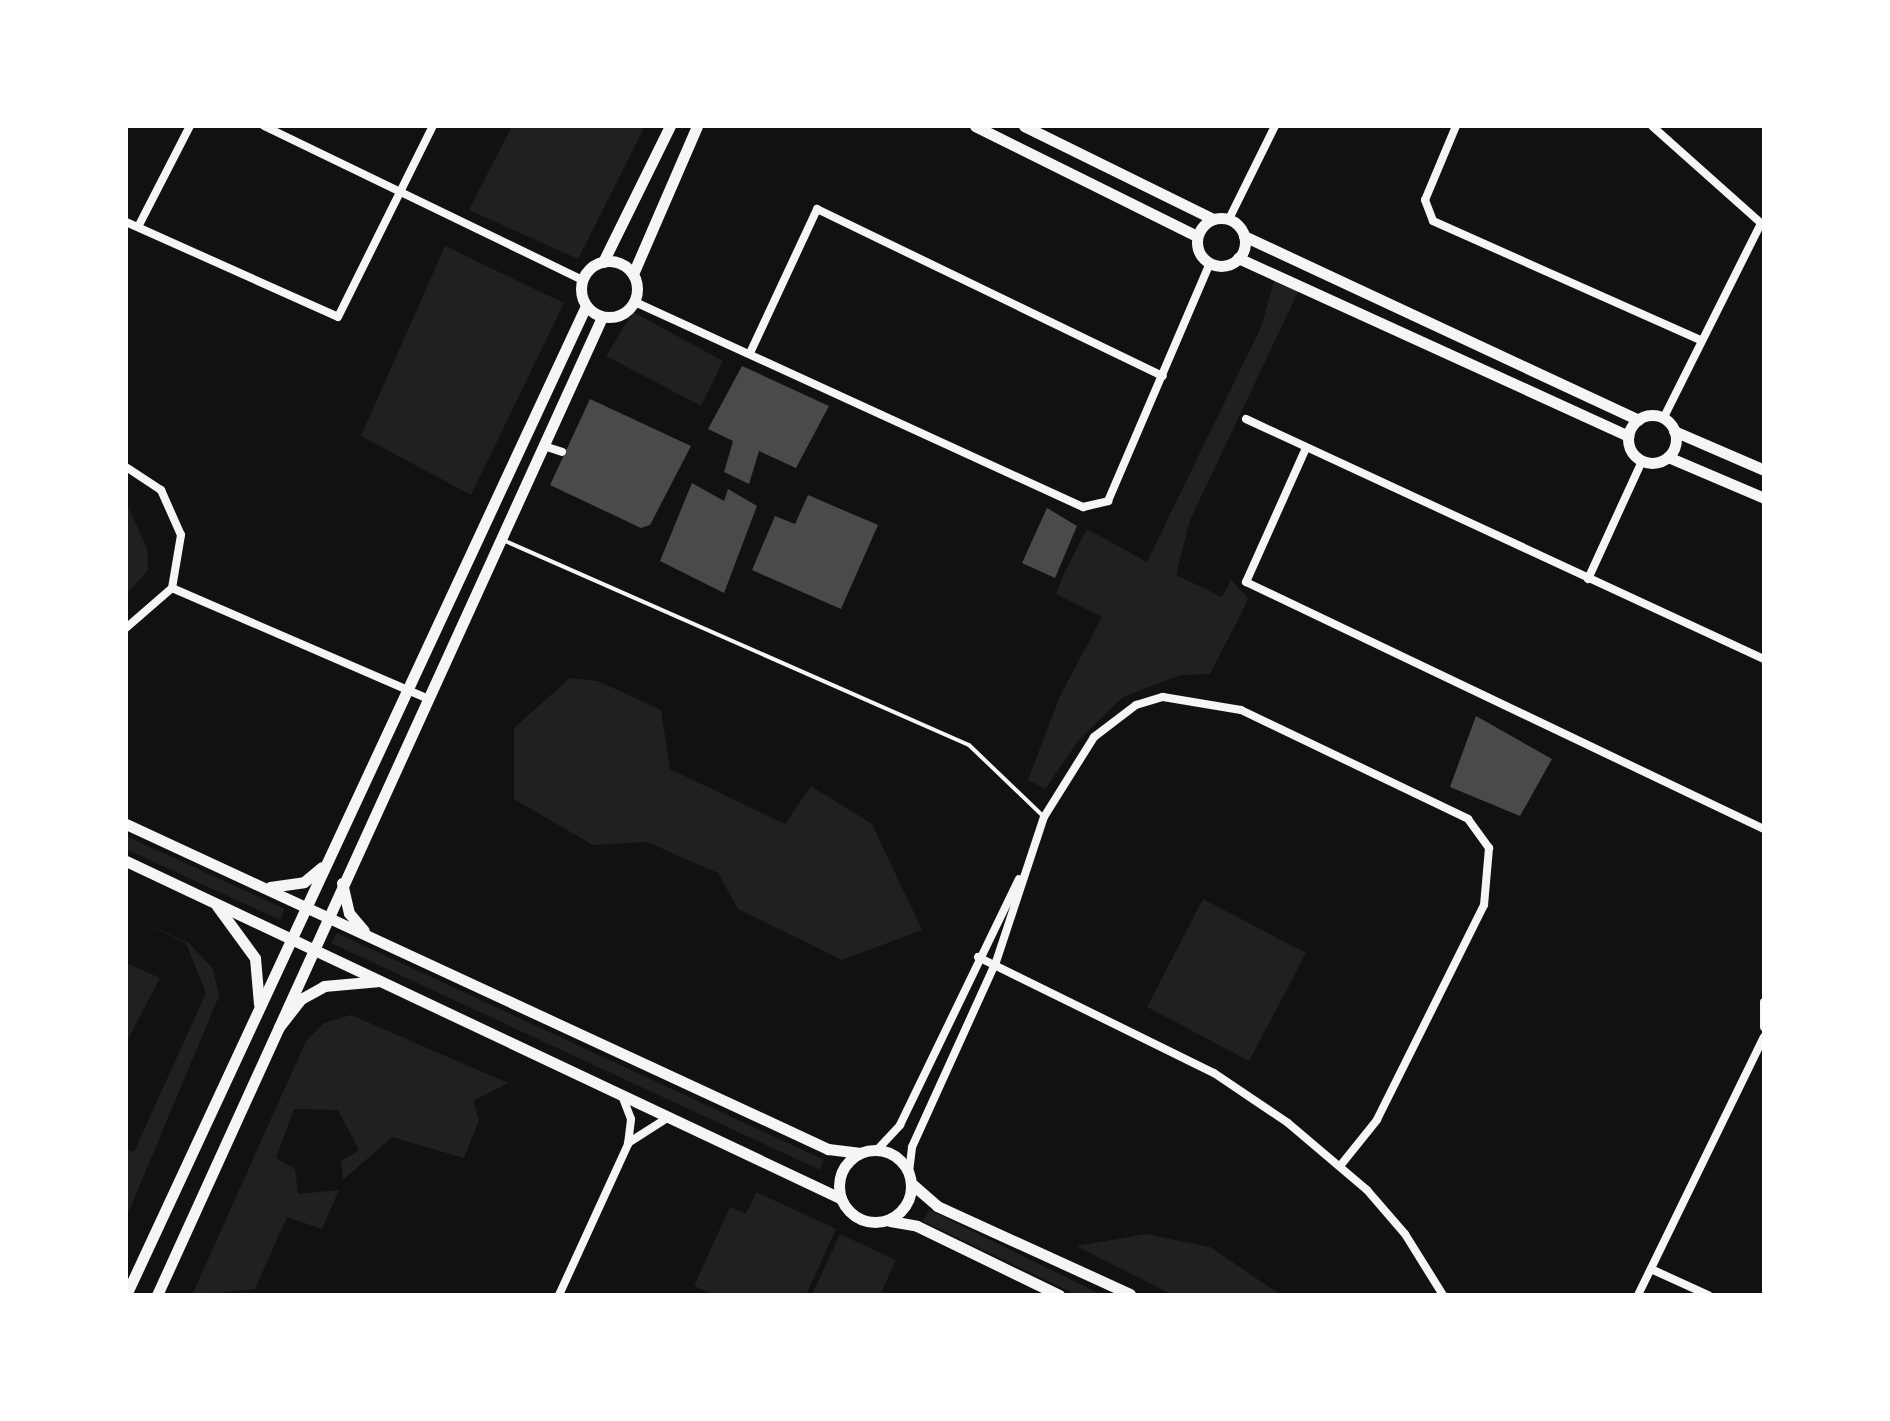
<!DOCTYPE html>
<style>
body{margin:0}
#map{position:relative;width:1890px;height:1421px;overflow:hidden;background:#111;font-family:"DejaVu Sans",sans-serif}
div>[style]{position:absolute}
.green>*{inset:0;background:#202020}
.building>*{inset:0;background:#4a4a4a}
.service>*{height:4px;margin:-2px;padding:0 2px;transform-origin:2px;border-radius:2px;background:#f5f5f5}
.minor>*{height:8px;margin:-4px;padding:0 4px;transform-origin:4px;border-radius:4px;background:#f5f5f5}
.tertiary>*{height:11px;margin:-5.5px;padding:0 5.5px;transform-origin:5.5px;border-radius:5.5px;background:#f5f5f5}
.tertiary>.ring{margin:-5.5px;padding:0;box-sizing:content-box;background:none;border:11px solid #f5f5f5;border-radius:50%}
span{translate:-50% -50%;white-space:nowrap;text-align:center;line-height:1.15;-webkit-text-stroke:6px #fff;paint-order:stroke}
.frame{position:absolute;inset:0;border:128px solid #fff;pointer-events:none}
</style>
<div id="map">
<div class="green">
<i style="clip-path:polygon(512px 126px,645px 126px,578px 259px,469px 210px)"></i>
<i style="clip-path:polygon(445px 246px,564px 303px,471px 495px,361px 436px)"></i>
<i style="clip-path:polygon(1276px 275px,1298px 292px,1190px 520px,1176px 575px,1222px 597px,1231px 580px,1248px 598px,1245px 606px,1210px 674px,1181px 675px,1123px 697px,1078px 741px,1045px 789px,1028px 780px,1060px 696px,1102px 617px,1056px 594px,1064px 574px,1087px 529px,1147px 562px,1261px 327px)"></i>
<i style="clip-path:polygon(633px 312px,723px 361px,701px 406px,606px 356px)"></i>
<i style="clip-path:polygon(126px 502px,147px 548px,148px 570px,126px 595px)"></i>
<i style="clip-path:polygon(570px 678px,598px 681px,661px 710px,670px 769px,785px 824px,811px 786px,872px 824px,922px 930px,842px 960px,738px 909px,718px 873px,647px 842px,593px 845px,514px 799px,514px 728px)"></i>
<i style="clip-path:polygon(126px 836px,285px 909px,280px 920px,126px 849px)"></i>
<i style="clip-path:polygon(1203px 899px,1306px 953px,1249px 1061px,1147px 1007px)"></i>
<i style="clip-path:polygon(126px 914px,189px 943px,213px 969px,219px 996px,126px 1218px,126px 1149px,134px 1152px,206px 993px,186px 943px)"></i>
<i style="clip-path:polygon(337px 933px,824px 1160px,820px 1170px,331px 943px)"></i>
<i style="clip-path:polygon(126px 963px,160px 978px,126px 1043px)"></i>
<i style="clip-path:polygon(351px 1015px,508px 1083px,473px 1101px,479px 1120px,464px 1158px,392px 1137px,343px 1180px,341px 1161px,359px 1150px,338px 1110px,294px 1109px,276px 1158px,295px 1169px,298px 1194px,339px 1190px,322px 1229px,287px 1217px,255px 1289px,192px 1295px,306px 1041px,324px 1023px)"></i>
<i style="clip-path:polygon(756px 1192px,836px 1229px,806px 1295px,714px 1295px,694px 1286px,730px 1207px,746px 1214px)"></i>
<i style="clip-path:polygon(929px 1210px,1096px 1292px,1095px 1295px,1077px 1295px,923px 1221px)"></i>
<i style="clip-path:polygon(840px 1234px,896px 1260px,880px 1295px,812px 1295px)"></i>
<i style="clip-path:polygon(1146px 1234px,1210px 1247px,1281px 1295px,1173px 1295px,1076px 1246px)"></i>
</div>
<div class="building">
<i style="clip-path:polygon(742px 366px,829px 406px,796px 468px,759px 451px,749px 484px,724px 472px,733px 441px,708px 429px)"></i>
<i style="clip-path:polygon(590px 399px,691px 446px,650px 525px,641px 528px,550px 485px)"></i>
<i style="clip-path:polygon(692px 483px,724px 501px,728px 489px,757px 506px,724px 593px,660px 561px)"></i>
<i style="clip-path:polygon(808px 495px,878px 525px,841px 609px,752px 570px,775px 516px,795px 524px)"></i>
<i style="clip-path:polygon(1047px 508px,1077px 526px,1055px 578px,1022px 563px)"></i>
<i style="clip-path:polygon(1476px 716px,1552px 759px,1520px 816px,1450px 787px)"></i>
</div>
<div class="service">
<i style="left:503px;top:540px;width:509px;rotate:23.75deg"></i>
<i style="left:969px;top:745px;width:104px;rotate:43.8deg"></i>
</div>
<div class="minor">
<i style="left:264px;top:126px;width:354px;rotate:25.8deg"></i>
<i style="left:1456px;top:126px;width:80px;rotate:112.7deg"></i>
<i style="left:1425px;top:200px;width:22px;rotate:69deg"></i>
<i style="left:1433px;top:221px;width:292px;rotate:24deg"></i>
<i style="left:1652px;top:126px;width:149px;rotate:41.7deg"></i>
<i style="left:1229px;top:219px;width:104px;rotate:-63.7deg"></i>
<i style="left:126px;top:222px;width:232px;rotate:24.1deg"></i>
<i style="left:338px;top:317px;width:213px;rotate:-63.6deg"></i>
<i style="left:138px;top:227px;width:114px;rotate:-62.8deg"></i>
<i style="left:635px;top:302px;width:493px;rotate:24.6deg"></i>
<i style="left:1083px;top:507px;width:26px;rotate:-13deg"></i>
<i style="left:1108px;top:501px;width:259px;rotate:-66.8deg"></i>
<i style="left:750px;top:353px;width:159px;rotate:-65deg"></i>
<i style="left:817px;top:209px;width:384px;rotate:25.8deg"></i>
<i style="left:1246px;top:419px;width:571px;rotate:24.86deg"></i>
<i style="left:1663px;top:419px;width:219px;rotate:-63.4deg"></i>
<i style="left:544px;top:446px;width:19px;rotate:18deg"></i>
<i style="left:1306px;top:448px;width:147px;rotate:114.1deg"></i>
<i style="left:1246px;top:582px;width:574px;rotate:25.49deg"></i>
<i style="left:126px;top:467px;width:42px;rotate:33.3deg"></i>
<i style="left:161px;top:490px;width:49px;rotate:66deg"></i>
<i style="left:181px;top:535px;width:54px;rotate:99.6deg"></i>
<i style="left:172px;top:588px;width:61px;rotate:139deg"></i>
<i style="left:1588px;top:579px;width:130px;rotate:-65.4deg"></i>
<i style="left:172px;top:588px;width:277px;rotate:23.4deg"></i>
<i style="left:978px;top:957px;width:263px;rotate:26.2deg"></i>
<i style="left:1214px;top:1073px;width:89px;rotate:34deg"></i>
<i style="left:1288px;top:1123px;width:104px;rotate:40.3deg"></i>
<i style="left:1367px;top:1190px;width:58px;rotate:49.2deg"></i>
<i style="left:1405px;top:1234px;width:72px;rotate:58.1deg"></i>
<i style="left:1764px;top:1002px;width:25px;rotate:90deg"></i>
<i style="left:628px;top:1143px;width:49px;rotate:-32.4deg"></i>
<i style="left:877px;top:1150px;width:34px;rotate:-47deg"></i>
<i style="left:900px;top:1125px;width:273px;rotate:-64.2deg"></i>
<i style="left:909px;top:1172px;width:25px;rotate:-83deg"></i>
<i style="left:912px;top:1147px;width:203px;rotate:-65.6deg"></i>
<i style="left:996px;top:962px;width:153px;rotate:-71.7deg"></i>
<i style="left:1044px;top:817px;width:94px;rotate:-58deg"></i>
<i style="left:1094px;top:737px;width:53px;rotate:-37.3deg"></i>
<i style="left:1136px;top:705px;width:28px;rotate:-17deg"></i>
<i style="left:1163px;top:697px;width:79px;rotate:9.5deg"></i>
<i style="left:1241px;top:710px;width:252px;rotate:25.6deg"></i>
<i style="left:1468px;top:819px;width:36px;rotate:54deg"></i>
<i style="left:1489px;top:848px;width:57px;rotate:95deg"></i>
<i style="left:1484px;top:905px;width:240px;rotate:116.5deg"></i>
<i style="left:1377px;top:1120px;width:59px;rotate:128.8deg"></i>
<i style="left:1651px;top:1269px;width:63px;rotate:24.5deg"></i>
<i style="left:559px;top:1295px;width:166px;rotate:-65.4deg"></i>
<i style="left:628px;top:1144px;width:25px;rotate:-83deg"></i>
<i style="left:631px;top:1119px;width:25px;rotate:-111deg"></i>
<i style="left:1638px;top:1295px;width:287px;rotate:-64deg"></i>
</div>
<div class="tertiary">
<i style="left:975px;top:126px;width:248px;rotate:26.4deg"></i>
<i style="left:1024px;top:126px;width:211px;rotate:26.2deg"></i>
<i class="ring" style="left:1197px;top:218px;width:37px;height:37px"></i>
<i style="left:1244px;top:236px;width:435px;rotate:25deg"></i>
<i style="left:1238px;top:258px;width:429px;rotate:24.5deg"></i>
<i class="ring" style="left:581px;top:261px;width:45px;height:45px"></i>
<i style="left:603px;top:262px;width:152px;rotate:-63.8deg"></i>
<i style="left:633px;top:274px;width:161px;rotate:-66.6deg"></i>
<i class="ring" style="left:1628px;top:415px;width:37px;height:37px"></i>
<i style="left:1674px;top:431px;width:98px;rotate:23.4deg"></i>
<i style="left:1668px;top:457px;width:104px;rotate:23.1deg"></i>
<i style="left:126px;top:824px;width:774px;rotate:24.84deg"></i>
<i style="left:828px;top:1149px;width:31px;rotate:7deg"></i>
<i style="left:126px;top:861px;width:790px;rotate:25.27deg"></i>
<i style="left:342px;top:883px;width:31px;rotate:77deg"></i>
<i style="left:349px;top:913px;width:23px;rotate:50deg"></i>
<i style="left:270px;top:887px;width:34px;rotate:-8deg"></i>
<i style="left:304px;top:882px;width:23px;rotate:-40deg"></i>
<i style="left:217px;top:906px;width:64px;rotate:53.8deg"></i>
<i style="left:255px;top:958px;width:46px;rotate:85deg"></i>
<i style="left:279px;top:1027px;width:36px;rotate:-52deg"></i>
<i style="left:301px;top:999px;width:26px;rotate:-29deg"></i>
<i style="left:324px;top:986px;width:56px;rotate:-5.1deg"></i>
<i class="ring" style="left:839px;top:1150px;width:61px;height:61px"></i>
<i style="left:912px;top:1184px;width:33px;rotate:41deg"></i>
<i style="left:937px;top:1206px;width:212px;rotate:24.5deg"></i>
<i style="left:890px;top:1221px;width:27px;rotate:10deg"></i>
<i style="left:917px;top:1226px;width:158px;rotate:25.9deg"></i>
<i style="left:126px;top:1295px;width:1091px;rotate:-65.06deg"></i>
<i style="left:157px;top:1295px;width:1074px;rotate:-65.53deg"></i>
</div>
<div class="frame"></div>
</div>
